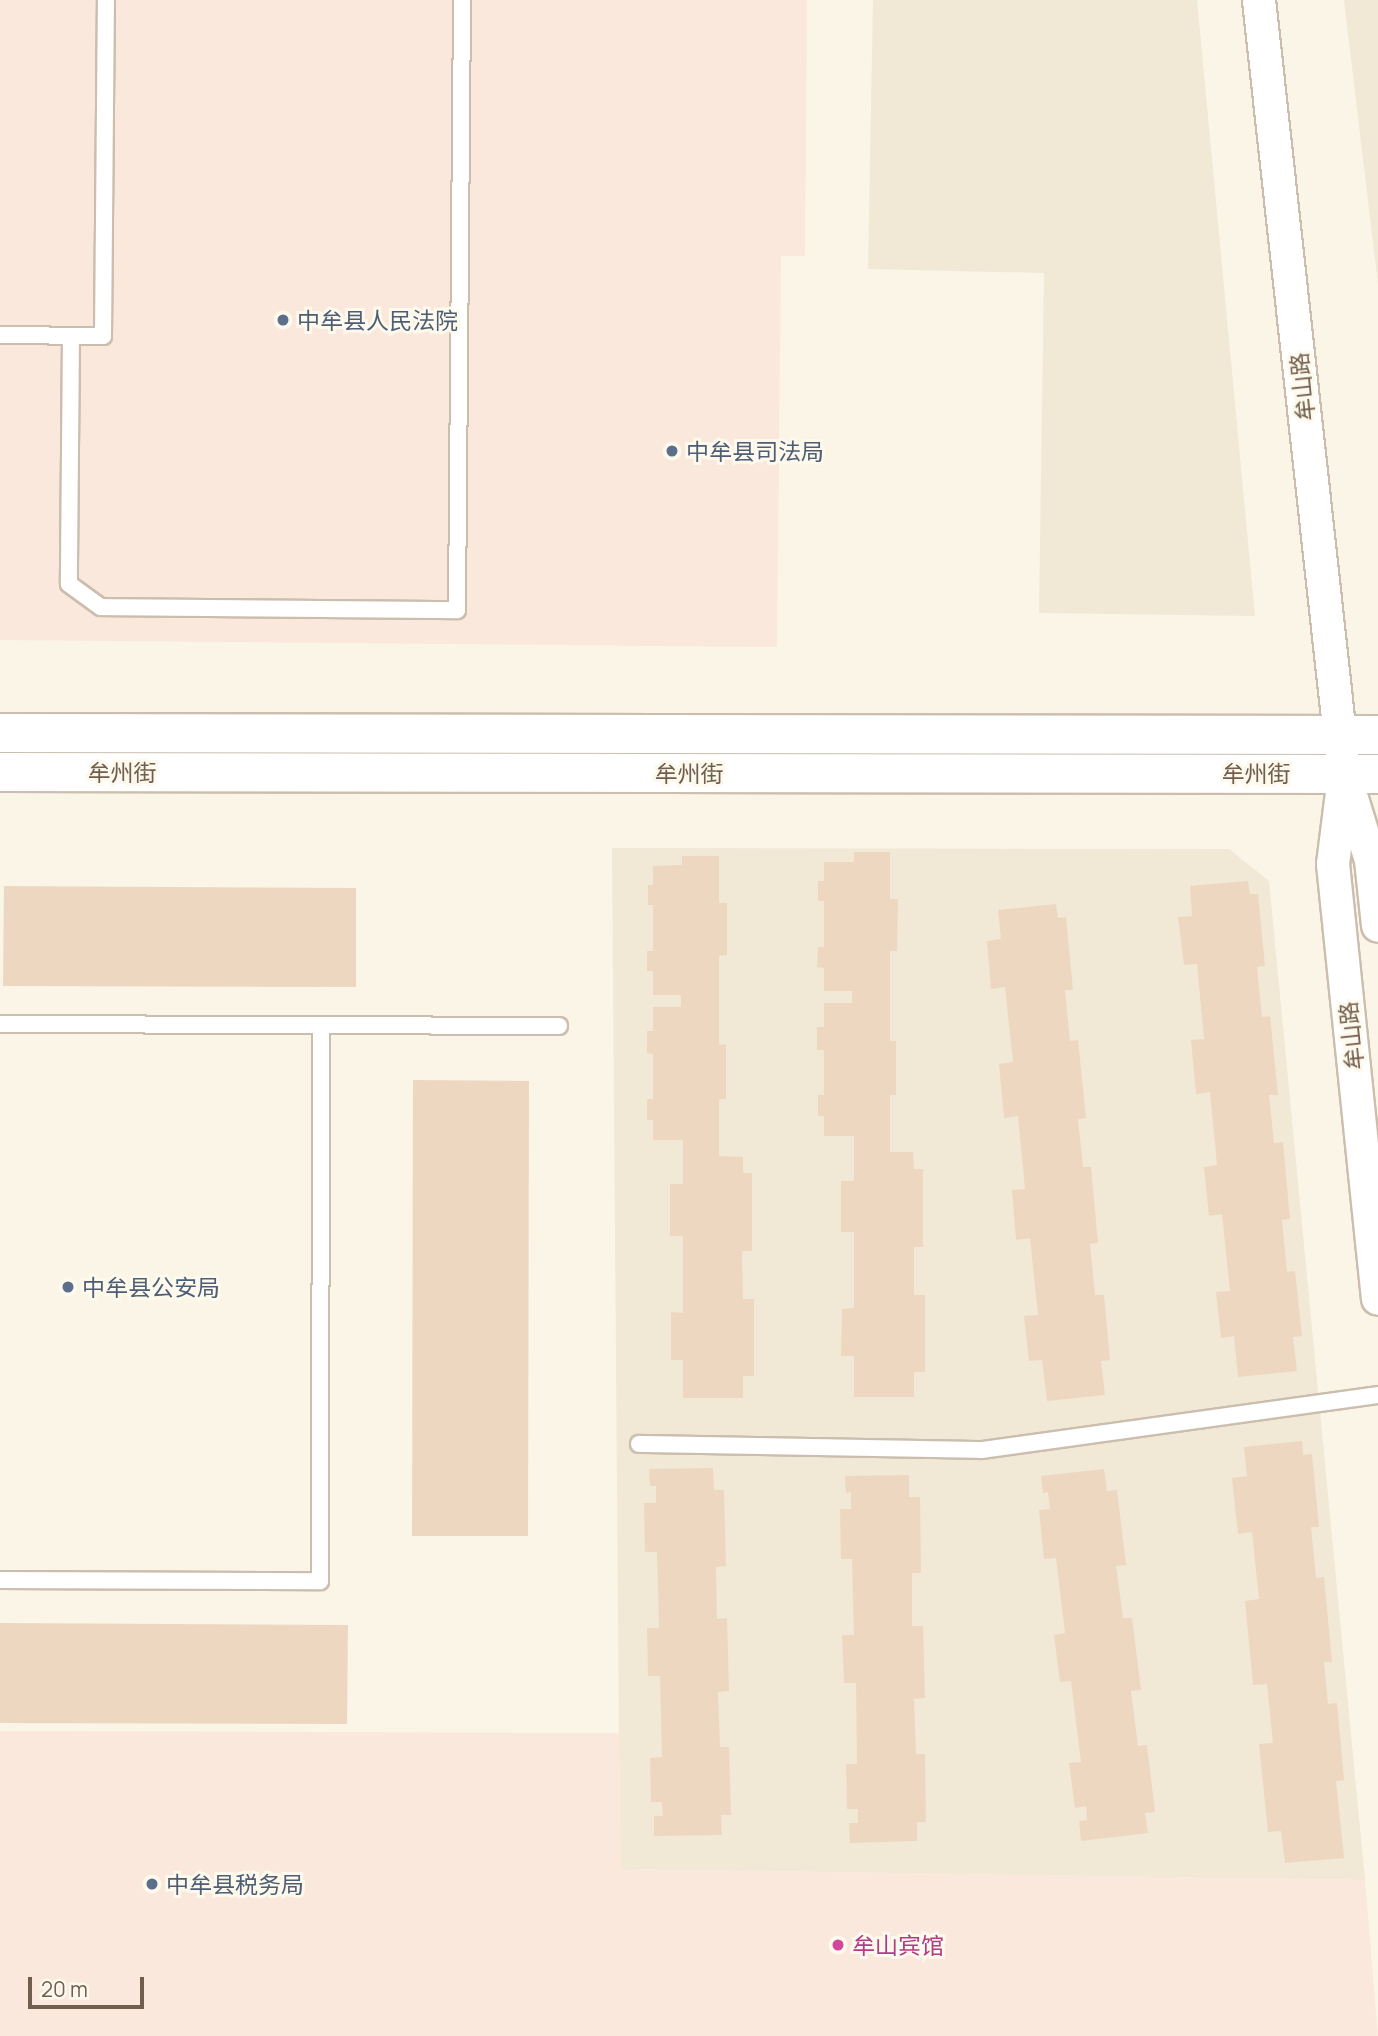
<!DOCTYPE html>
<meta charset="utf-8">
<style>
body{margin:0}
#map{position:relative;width:1378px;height:2036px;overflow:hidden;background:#faf5e7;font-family:Manrope,"Noto Sans SC",sans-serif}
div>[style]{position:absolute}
.residential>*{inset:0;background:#f1e8d6}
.commercial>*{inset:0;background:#fae8dc}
.building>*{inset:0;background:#eed7c1}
.roads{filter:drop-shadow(2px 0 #ccbeae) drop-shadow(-2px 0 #ccbeae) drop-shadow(0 2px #ccbeae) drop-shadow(0 -2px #ccbeae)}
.lane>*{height:16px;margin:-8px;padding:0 8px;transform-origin:8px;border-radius:8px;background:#fff}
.street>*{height:32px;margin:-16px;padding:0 16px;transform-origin:16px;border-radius:16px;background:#fff}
.secondary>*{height:38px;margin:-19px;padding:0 19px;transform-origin:19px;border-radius:19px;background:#fff}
.dots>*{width:19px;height:19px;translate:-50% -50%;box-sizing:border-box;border:4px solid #fdf9ed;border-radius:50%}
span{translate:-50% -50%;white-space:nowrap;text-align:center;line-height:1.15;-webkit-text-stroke:6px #fdf9ed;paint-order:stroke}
.service-label{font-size:23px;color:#4e5e75}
.left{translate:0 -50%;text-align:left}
.street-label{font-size:23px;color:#725e4e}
.hotel-label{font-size:23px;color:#b23c85}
.scale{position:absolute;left:28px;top:1977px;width:116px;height:32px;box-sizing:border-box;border:4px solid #725e4e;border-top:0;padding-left:9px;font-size:21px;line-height:24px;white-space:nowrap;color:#725e4e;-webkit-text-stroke:5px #fdf9ed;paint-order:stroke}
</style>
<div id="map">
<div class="residential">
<i style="clip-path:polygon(873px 0,1197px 0,1255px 616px,1039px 613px,1044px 273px,868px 269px)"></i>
<i style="clip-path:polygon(1344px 0,1378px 0,1378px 284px)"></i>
<i style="clip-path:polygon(612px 848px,1229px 849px,1269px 881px,1365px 1880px,620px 1869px)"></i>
</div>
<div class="commercial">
<i style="clip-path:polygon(0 0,807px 0,805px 256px,781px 256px,777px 647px,0 640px)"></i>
<i style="clip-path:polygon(0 1731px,619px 1733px,621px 1869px,1365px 1880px,1378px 2036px,0 2036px)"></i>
</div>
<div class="building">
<i style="clip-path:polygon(854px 852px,890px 852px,890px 899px,898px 899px,897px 951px,890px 951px,890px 1041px,896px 1041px,896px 1095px,890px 1095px,890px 1152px,913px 1152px,914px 1169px,923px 1169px,923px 1247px,914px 1247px,914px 1295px,925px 1295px,925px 1372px,914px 1372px,914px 1397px,854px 1397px,854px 1356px,841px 1356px,842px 1309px,854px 1308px,854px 1232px,841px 1232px,841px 1181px,854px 1181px,854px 1136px,824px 1136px,824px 1116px,818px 1116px,818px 1095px,824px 1095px,824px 1050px,817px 1050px,817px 1027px,824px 1027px,824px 1003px,852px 1003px,852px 991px,824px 991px,824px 968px,817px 967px,818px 947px,824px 947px,824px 901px,818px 901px,818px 881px,824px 881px,824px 862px,854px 862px)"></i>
<i style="clip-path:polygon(682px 856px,719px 856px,719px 903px,727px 903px,727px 955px,719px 956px,719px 1045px,726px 1044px,726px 1099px,719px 1099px,719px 1156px,743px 1157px,743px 1173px,752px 1173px,752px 1251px,742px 1251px,743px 1299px,754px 1299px,754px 1376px,743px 1376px,743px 1398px,683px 1398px,683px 1360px,671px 1360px,671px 1312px,683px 1313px,683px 1236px,670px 1236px,670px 1184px,683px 1184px,683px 1140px,653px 1140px,653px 1120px,647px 1120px,647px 1099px,653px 1099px,653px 1054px,647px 1053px,647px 1031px,653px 1031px,653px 1007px,681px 1007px,681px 995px,653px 995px,653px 971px,647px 971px,647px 951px,653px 951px,653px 905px,648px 905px,648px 885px,653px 885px,653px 866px,682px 865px)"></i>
<i style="clip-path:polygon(1248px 881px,1250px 894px,1258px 894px,1265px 966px,1257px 967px,1262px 1017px,1270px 1016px,1278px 1095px,1269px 1095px,1274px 1143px,1283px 1142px,1290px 1219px,1282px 1220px,1287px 1272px,1295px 1271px,1302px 1336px,1293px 1337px,1297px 1371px,1238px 1377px,1234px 1336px,1221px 1338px,1216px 1292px,1230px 1291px,1222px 1214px,1209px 1216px,1204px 1167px,1217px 1165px,1210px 1092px,1196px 1094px,1191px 1040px,1204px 1039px,1197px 964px,1184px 965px,1178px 917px,1192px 916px,1190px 886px)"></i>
<i style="clip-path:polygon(4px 886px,356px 888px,356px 987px,3px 986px)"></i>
<i style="clip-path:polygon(1056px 904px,1058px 918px,1066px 917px,1073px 990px,1065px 990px,1070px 1041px,1078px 1040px,1086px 1118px,1078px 1119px,1083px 1167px,1091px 1167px,1098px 1243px,1090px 1244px,1095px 1295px,1104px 1295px,1110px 1360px,1101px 1361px,1105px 1395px,1047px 1401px,1042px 1360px,1029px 1361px,1024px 1316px,1038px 1315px,1030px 1238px,1016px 1240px,1012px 1190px,1025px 1189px,1018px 1116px,1004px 1118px,999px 1064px,1013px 1062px,1005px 987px,991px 989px,987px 941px,1001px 939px,998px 910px)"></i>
<i style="clip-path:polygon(413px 1080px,529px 1081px,528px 1536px,412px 1536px)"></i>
<i style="clip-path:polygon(1302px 1441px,1303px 1455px,1312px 1454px,1319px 1527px,1311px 1527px,1316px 1578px,1324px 1577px,1332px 1662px,1324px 1662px,1328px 1704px,1337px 1703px,1344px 1780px,1336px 1781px,1344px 1858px,1285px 1863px,1281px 1831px,1268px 1832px,1259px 1744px,1273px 1743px,1267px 1684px,1253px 1685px,1245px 1601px,1259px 1599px,1252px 1532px,1238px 1534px,1232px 1478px,1247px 1476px,1244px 1447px)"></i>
<i style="clip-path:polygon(713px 1468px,714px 1490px,724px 1490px,726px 1566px,716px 1567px,717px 1619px,727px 1618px,729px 1691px,718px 1692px,720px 1747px,729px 1747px,731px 1815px,721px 1815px,722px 1835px,654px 1836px,654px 1816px,663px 1816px,662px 1802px,651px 1802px,650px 1758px,662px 1757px,660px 1676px,648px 1676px,647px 1628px,659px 1628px,657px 1552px,645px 1552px,644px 1503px,656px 1503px,656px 1486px,650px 1486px,649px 1469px)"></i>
<i style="clip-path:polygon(1104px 1469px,1107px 1491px,1117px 1490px,1126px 1565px,1116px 1566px,1123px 1618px,1132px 1618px,1141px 1690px,1131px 1691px,1138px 1746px,1147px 1745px,1155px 1812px,1145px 1813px,1148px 1833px,1081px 1841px,1079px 1821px,1087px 1820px,1086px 1806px,1075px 1808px,1069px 1763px,1081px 1762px,1071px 1681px,1060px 1682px,1054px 1635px,1065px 1633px,1056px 1558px,1044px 1559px,1039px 1510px,1050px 1509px,1048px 1492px,1043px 1493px,1041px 1476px)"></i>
<i style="clip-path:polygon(909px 1475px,909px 1497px,920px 1497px,921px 1573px,912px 1573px,912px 1626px,923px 1626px,925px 1698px,914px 1699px,916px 1754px,925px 1754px,926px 1822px,917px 1822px,917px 1841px,850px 1843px,849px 1823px,858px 1823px,858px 1809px,847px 1809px,846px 1764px,857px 1764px,856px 1683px,844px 1683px,842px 1635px,854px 1635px,852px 1559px,841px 1559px,840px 1509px,851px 1509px,851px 1492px,846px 1493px,845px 1476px)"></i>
<i style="clip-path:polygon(0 1623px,348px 1625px,347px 1724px,0 1723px)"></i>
</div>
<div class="roads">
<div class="lane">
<i style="left:0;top:335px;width:103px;rotate:0.6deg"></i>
<i style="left:103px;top:336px;width:336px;rotate:-89.5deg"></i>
<i style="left:71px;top:336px;width:248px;rotate:90.5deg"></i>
<i style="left:69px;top:584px;width:39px;rotate:36deg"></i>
<i style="left:101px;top:607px;width:356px;rotate:0.5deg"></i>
<i style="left:457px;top:610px;width:610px;rotate:-89.53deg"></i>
<i style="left:0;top:1024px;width:559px;rotate:0.2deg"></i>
<i style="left:639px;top:1444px;width:343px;rotate:1deg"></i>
<i style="left:982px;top:1450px;width:400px;rotate:-7.9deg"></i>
<i style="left:0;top:1580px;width:320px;rotate:0.2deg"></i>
<i style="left:320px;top:1581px;width:556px;rotate:-89.9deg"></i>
</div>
<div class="street">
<i style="left:1259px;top:0;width:778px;rotate:83.72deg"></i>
<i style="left:1344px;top:773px;width:91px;rotate:72.8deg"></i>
<i style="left:1371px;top:860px;width:66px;rotate:83.9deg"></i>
<i style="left:1343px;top:785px;width:80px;rotate:97.2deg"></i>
<i style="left:1333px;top:864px;width:437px;rotate:84.1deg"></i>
</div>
<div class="secondary">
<i style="left:0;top:733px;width:1378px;rotate:0.08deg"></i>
<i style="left:0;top:772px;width:1378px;rotate:0.08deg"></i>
</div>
</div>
<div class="dots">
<i style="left:283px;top:320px;background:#5c6f8a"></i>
<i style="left:672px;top:451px;background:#5c6f8a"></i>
<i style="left:68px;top:1287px;background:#5c6f8a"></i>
<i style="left:152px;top:1884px;background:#5c6f8a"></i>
<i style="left:838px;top:1945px;background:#d1479c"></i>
</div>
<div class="service-label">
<span class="left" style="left:297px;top:320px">中牟县人民法院</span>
<span class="left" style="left:686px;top:451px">中牟县司法局</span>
<span class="left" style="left:82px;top:1287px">中牟县公安局</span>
<span class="left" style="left:166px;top:1884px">中牟县税务局</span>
</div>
<div class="street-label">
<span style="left:1302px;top:387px;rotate:-96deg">牟山路</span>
<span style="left:122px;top:772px">牟州街</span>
<span style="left:689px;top:773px">牟州街</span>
<span style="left:1256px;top:773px">牟州街</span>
<span style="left:1351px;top:1036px;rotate:-96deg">牟山路</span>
</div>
<div class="hotel-label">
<span class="left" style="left:852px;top:1945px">牟山宾馆</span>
</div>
<div class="scale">20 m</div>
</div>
